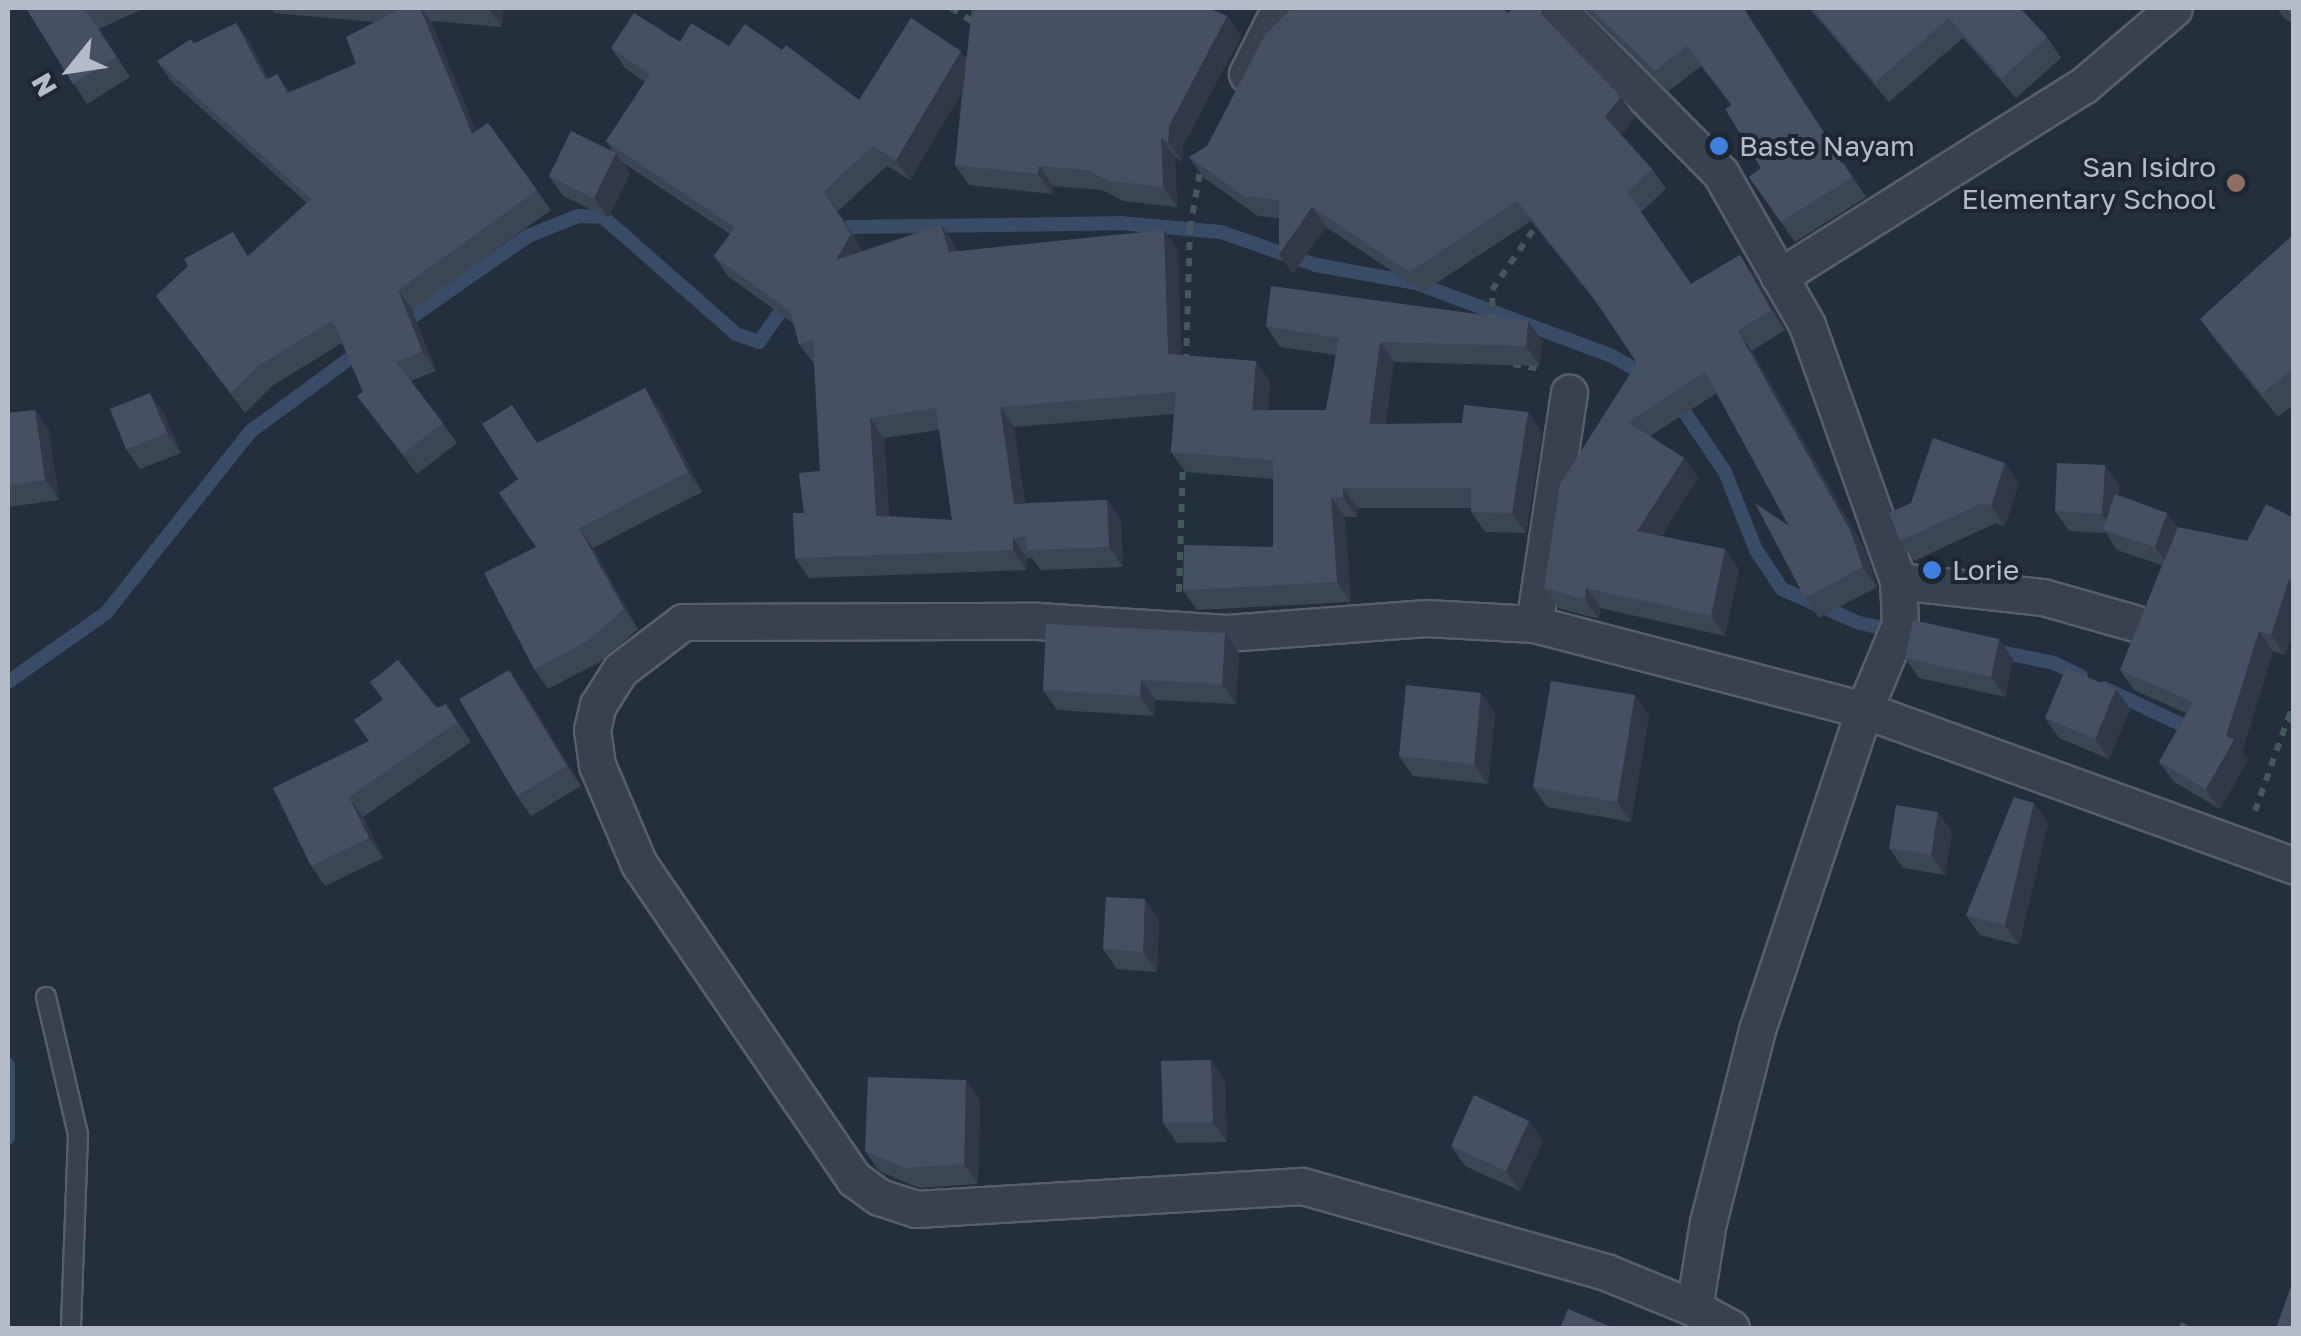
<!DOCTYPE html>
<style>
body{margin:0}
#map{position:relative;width:2301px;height:1336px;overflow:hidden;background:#242f3e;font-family:"Golos Text",sans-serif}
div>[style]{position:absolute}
.stream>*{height:14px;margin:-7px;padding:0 7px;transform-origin:7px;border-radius:7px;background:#394c67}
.path>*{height:6px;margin-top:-3px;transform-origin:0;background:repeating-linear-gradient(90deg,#44595c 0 8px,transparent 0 16px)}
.roads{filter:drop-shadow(2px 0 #565f6c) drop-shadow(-2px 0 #565f6c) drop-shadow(0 2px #565f6c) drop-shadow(0 -2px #565f6c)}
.service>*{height:18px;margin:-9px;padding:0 9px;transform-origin:9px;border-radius:9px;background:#38414e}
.minor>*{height:35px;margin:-17.5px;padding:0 17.5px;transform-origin:17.5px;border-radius:17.5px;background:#38414e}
.wall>*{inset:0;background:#3b4654}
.shaded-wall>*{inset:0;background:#303945}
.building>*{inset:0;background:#455162}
.dots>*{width:28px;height:28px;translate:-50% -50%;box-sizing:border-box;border:5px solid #1d2633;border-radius:50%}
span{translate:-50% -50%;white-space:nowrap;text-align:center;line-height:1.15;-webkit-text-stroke:8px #1d2633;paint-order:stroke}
.poi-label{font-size:28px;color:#b4bcc9}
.left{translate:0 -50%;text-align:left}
.right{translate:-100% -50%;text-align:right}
.frame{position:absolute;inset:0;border:10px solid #b4bcc9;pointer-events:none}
.north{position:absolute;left:20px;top:20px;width:100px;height:100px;-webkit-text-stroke:8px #1d2633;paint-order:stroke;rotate:240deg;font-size:28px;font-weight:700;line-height:40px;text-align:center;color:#b4bcc9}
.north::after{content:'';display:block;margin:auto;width:35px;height:45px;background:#b4bcc9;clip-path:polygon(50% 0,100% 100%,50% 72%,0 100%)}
</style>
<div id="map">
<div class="stream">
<i style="left:836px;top:241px;width:19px;rotate:-47deg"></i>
<i style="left:849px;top:227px;width:271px;rotate:-0.8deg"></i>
<i style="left:1120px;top:223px;width:101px;rotate:5.1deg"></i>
<i style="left:1221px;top:232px;width:101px;rotate:19.2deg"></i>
<i style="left:1316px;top:265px;width:102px;rotate:10.2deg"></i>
<i style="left:1416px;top:283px;width:209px;rotate:20.4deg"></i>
<i style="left:1612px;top:356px;width:39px;rotate:30deg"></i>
<i style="left:399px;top:326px;width:157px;rotate:-34.9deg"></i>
<i style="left:528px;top:236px;width:54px;rotate:-21.8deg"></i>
<i style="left:578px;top:216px;width:25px;rotate:2deg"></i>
<i style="left:603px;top:217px;width:177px;rotate:41.3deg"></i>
<i style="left:736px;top:334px;width:24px;rotate:19deg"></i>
<i style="left:759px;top:342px;width:50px;rotate:-54.7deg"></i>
<i style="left:1675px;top:398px;width:89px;rotate:56deg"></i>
<i style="left:1725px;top:472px;width:84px;rotate:68.3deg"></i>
<i style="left:1756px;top:550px;width:47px;rotate:56.3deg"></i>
<i style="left:1782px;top:589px;width:84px;rotate:23.8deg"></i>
<i style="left:1859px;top:623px;width:39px;rotate:12deg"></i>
<i style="left:1991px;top:650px;width:64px;rotate:11.7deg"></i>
<i style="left:2054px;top:663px;width:30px;rotate:26deg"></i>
<i style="left:8px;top:682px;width:120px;rotate:-35.1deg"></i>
<i style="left:106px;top:613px;width:233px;rotate:-51.5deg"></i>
<i style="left:251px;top:431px;width:140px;rotate:-36.3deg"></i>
<i style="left:2104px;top:688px;width:84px;rotate:25.3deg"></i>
<i style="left:8px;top:1065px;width:73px;rotate:90deg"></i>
</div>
<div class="path">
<i style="left:951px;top:8px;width:28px;rotate:32deg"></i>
<i style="left:1493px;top:322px;width:32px;rotate:-92deg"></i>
<i style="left:1492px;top:290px;width:85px;rotate:-55.6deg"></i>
<i style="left:1186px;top:362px;width:133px;rotate:-88.3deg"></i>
<i style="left:1190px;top:229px;width:64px;rotate:-80.1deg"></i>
<i style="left:1513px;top:364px;width:27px;rotate:10deg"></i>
<i style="left:1179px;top:592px;width:132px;rotate:-88.3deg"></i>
<i style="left:2288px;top:719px;width:16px;rotate:-68deg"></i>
<i style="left:2255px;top:811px;width:98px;rotate:-70.3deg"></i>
<i style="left:2288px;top:719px;width:6px;rotate:18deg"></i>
</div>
<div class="roads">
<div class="service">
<i style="left:46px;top:997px;width:142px;rotate:76.9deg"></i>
<i style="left:78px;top:1135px;width:193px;rotate:92.1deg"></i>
</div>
<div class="minor">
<i style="left:1557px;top:8px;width:233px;rotate:45.3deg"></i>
<i style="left:1721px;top:174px;width:174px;rotate:60.3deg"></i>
<i style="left:1807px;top:325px;width:272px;rotate:70.4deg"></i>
<i style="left:1898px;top:581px;width:43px;rotate:87.3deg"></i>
<i style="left:1900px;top:624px;width:93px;rotate:112.7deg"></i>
<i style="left:1864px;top:710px;width:337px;rotate:108.5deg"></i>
<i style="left:1757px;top:1030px;width:198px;rotate:104.3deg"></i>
<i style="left:1708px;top:1222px;width:87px;rotate:99.2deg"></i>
<i style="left:1694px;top:1308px;width:42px;rotate:28.4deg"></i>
<i style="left:1247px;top:74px;width:74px;rotate:-63.4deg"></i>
<i style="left:1779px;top:277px;width:360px;rotate:-32.2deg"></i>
<i style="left:2084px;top:85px;width:118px;rotate:-40.5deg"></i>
<i style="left:1898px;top:581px;width:146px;rotate:6.3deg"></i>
<i style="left:2043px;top:597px;width:95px;rotate:15.9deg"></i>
<i style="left:1534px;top:624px;width:234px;rotate:-81.4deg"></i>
<i style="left:1694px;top:1308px;width:95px;rotate:-157.8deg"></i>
<i style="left:1606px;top:1272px;width:316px;rotate:-164.2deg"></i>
<i style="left:1302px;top:1186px;width:387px;rotate:176.6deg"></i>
<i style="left:916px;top:1209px;width:39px;rotate:-162deg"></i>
<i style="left:879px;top:1197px;width:31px;rotate:-144deg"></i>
<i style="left:854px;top:1179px;width:381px;rotate:-124.3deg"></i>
<i style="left:639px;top:864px;width:108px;rotate:-113deg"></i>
<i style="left:597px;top:765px;width:35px;rotate:-98deg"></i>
<i style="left:592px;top:730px;width:26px;rotate:-77deg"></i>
<i style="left:598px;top:705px;width:41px;rotate:-57.8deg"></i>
<i style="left:620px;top:670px;width:79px;rotate:-37.3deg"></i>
<i style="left:683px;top:622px;width:354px;rotate:-0.2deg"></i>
<i style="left:1037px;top:621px;width:190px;rotate:3.6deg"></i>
<i style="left:1227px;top:633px;width:200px;rotate:-4.3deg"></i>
<i style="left:1426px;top:618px;width:108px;rotate:3.2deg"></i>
<i style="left:1534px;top:624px;width:341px;rotate:14.6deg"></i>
<i style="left:1864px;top:710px;width:457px;rotate:19.9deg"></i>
</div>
</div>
<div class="wall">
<i style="clip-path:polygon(26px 8px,145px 8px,99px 29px,130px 77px,87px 104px)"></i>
<i style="clip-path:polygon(270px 8px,503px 8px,502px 27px,431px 21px,476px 131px,488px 123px,551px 210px,412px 310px,436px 371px,411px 381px,457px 443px,417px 474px,357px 396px,363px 392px,342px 343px,272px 386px,245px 413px,156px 296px,249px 255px,307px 203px,171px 81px,157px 61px,236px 23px,250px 43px,269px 79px,277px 74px,289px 92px,356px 64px,374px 22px,274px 13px)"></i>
<i style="clip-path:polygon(1583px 8px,1744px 8px,1866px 197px,1795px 242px,1749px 177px,1761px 168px,1731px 105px,1701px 66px,1669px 91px)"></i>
<i style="clip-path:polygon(1809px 8px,2020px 8px,2047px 37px,2061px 58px,2016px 98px,1963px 38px,1889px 102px)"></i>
<i style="clip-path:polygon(2277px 8px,2294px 8px,2294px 24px,2284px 18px)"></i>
<i style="clip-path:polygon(evenodd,1227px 16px,1241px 36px,1183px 146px,1182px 162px,1175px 157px,1177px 207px,1123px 201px,1102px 190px,1053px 186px,1052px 194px,969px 185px,955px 165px,962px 92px,910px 180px,887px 166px,838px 211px,863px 251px,941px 225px,955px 245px,957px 251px,1178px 250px,1181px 355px,1270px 381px,1268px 410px,1326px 410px,1336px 355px,1280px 347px,1266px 326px,1528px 321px,1542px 341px,1540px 366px,1394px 362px,1385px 424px,1542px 432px,1526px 533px,1485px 532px,1471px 512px,1471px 508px,1358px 508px,1357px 517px,1345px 517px,1351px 602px,1197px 610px,1183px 590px,1273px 547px,1273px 479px,1185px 472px,1171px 452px,1174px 414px,1014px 427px,1025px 503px,1107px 500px,1121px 520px,1123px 567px,1041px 570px,1032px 558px,1027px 558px,1027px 570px,809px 578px,795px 558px,804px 513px,820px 471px,814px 364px,799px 344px,794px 324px,728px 276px,714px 256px,730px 234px,622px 162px,630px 173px,608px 218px,563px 196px,549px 176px,614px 153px,606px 141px,645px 82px,625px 68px,611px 48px,680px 42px,782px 50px,859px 100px,966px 57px,1227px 16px,939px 430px,952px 520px,889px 516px,884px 438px,939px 430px)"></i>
<i style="clip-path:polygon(1635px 117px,1621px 135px,1652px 169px,1666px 189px,1641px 212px,1691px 284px,1740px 255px,1754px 275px,1785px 330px,1752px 351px,1865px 550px,1877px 587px,1819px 618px,1805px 598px,1789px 526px,1717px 393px,1650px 436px,1684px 458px,1698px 478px,1661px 536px,1739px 569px,1725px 636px,1600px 608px,1599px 619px,1558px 608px,1544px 588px,1637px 363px,1599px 306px,1531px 221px,1423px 292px,1326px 227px,1293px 274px,1279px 254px,1279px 218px,1258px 216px,1203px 177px,1189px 157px)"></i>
<i style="clip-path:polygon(2294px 234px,2294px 404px,2278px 417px,2217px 342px,2200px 319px)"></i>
<i style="clip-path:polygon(659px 408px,702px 492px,593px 548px,638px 629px,600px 662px,548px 689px,534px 669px,536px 547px,518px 479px,537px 443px)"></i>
<i style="clip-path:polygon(35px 410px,49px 430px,59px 500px,8px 507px,8px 413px)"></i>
<i style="clip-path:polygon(164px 413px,181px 453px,140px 469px,126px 449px)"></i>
<i style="clip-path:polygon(2105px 465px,2119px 485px,2118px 496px,2167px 513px,2178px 528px,2247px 541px,2294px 518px,2294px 629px,2285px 655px,2273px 651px,2242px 752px,2248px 760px,2220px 809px,2174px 782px,2159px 762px,2186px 713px,2134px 690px,2120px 670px,2162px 565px,2117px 550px,2106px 533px,2069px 531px,2055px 511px)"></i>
<i style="clip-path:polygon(2019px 483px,2005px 526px,1996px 523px,1914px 561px,1900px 541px)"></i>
<i style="clip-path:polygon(1225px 633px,1239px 653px,1236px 704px,1155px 700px,1154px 716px,1057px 710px,1043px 690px)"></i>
<i style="clip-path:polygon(1999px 639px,2013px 659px,2005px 697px,1919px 678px,1905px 658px)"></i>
<i style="clip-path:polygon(370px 682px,437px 708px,446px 704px,471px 742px,363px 817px,383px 858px,325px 886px,311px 866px,369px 741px,383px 700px)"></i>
<i style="clip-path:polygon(523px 690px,581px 786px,531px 816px,517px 796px)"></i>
<i style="clip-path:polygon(2130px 709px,2109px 759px,2059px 738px,2045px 718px)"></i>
<i style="clip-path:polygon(1495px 713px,1488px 784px,1413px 776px,1399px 756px)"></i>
<i style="clip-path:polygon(1649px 716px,1631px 822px,1547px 807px,1533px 787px)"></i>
<i style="clip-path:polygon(2048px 823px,2019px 945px,1980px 935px,1966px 915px)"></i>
<i style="clip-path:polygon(1952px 832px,1945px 875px,1903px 868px,1889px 848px)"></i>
<i style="clip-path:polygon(1159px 919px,1157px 972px,1117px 969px,1103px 949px)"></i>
<i style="clip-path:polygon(1225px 1080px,1227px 1142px,1177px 1143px,1163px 1123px)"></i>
<i style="clip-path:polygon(980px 1100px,978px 1184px,919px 1188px,879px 1171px,865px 1151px)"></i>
<i style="clip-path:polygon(1529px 1121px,1543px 1141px,1520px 1191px,1465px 1166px,1451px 1146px)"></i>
</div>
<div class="shaded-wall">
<i style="clip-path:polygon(420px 8px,421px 8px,431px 21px,486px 155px,472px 134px)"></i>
<i style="clip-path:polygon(488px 8px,503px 8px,502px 27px)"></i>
<i style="clip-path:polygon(1743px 8px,1744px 8px,1866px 197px,1852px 177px)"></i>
<i style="clip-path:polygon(1227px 16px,1241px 36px,1183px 146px,1182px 162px,1168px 142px,1169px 126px)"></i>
<i style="clip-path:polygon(236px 23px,250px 43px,280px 100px,266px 80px)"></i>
<i style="clip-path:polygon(961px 51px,975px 71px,910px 180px,896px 160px)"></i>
<i style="clip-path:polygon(1621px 97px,1635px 117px,1619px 137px,1605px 117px)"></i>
<i style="clip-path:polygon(1161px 137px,1175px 157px,1177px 207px,1163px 187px)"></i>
<i style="clip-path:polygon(616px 153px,630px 173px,608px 218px,594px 198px)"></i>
<i style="clip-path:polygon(1039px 166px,1053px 186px,1052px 194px,1038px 174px)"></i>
<i style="clip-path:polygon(824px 191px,838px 211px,865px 254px,836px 260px)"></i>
<i style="clip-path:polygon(1312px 207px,1326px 227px,1293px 274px,1279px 254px)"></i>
<i style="clip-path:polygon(941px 225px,955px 245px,963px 272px,949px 252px)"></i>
<i style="clip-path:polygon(1164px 230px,1178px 250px,1182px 374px,1168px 354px)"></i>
<i style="clip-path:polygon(1740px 255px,1754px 275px,1785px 330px,1771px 310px)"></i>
<i style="clip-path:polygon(398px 290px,412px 310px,436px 371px,422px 351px)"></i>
<i style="clip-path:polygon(1528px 321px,1542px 341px,1540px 366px,1526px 346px)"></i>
<i style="clip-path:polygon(1738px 331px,1752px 351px,1865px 550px,1877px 587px,1863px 567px)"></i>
<i style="clip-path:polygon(1380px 342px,1394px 362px,1383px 444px,1369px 424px)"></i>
<i style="clip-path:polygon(1256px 361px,1270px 381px,1266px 430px,1252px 410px)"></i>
<i style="clip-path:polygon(645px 388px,659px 408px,702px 492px,688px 472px)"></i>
<i style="clip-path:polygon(150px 393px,164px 413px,181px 453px,167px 433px)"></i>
<i style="clip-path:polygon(1000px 407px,1014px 427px,1028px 524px,1014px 504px)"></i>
<i style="clip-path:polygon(35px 410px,49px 430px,59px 500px,45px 480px)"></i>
<i style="clip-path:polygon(1528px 412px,1542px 432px,1526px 533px,1512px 513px)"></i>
<i style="clip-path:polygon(870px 418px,884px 438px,890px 536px,876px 516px)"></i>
<i style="clip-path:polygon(1684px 458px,1698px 478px,1651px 551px,1637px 531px)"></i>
<i style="clip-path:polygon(2005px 463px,2019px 483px,2005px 526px,1991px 506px)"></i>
<i style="clip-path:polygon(2105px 465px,2119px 485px,2116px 534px,2102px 514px)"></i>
<i style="clip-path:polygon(1343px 488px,1358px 508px,1357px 517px,1343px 497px)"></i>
<i style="clip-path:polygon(1331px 497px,1345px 517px,1351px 602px,1337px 582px)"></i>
<i style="clip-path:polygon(1107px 500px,1121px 520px,1123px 567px,1109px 547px)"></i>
<i style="clip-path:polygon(2167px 513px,2181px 533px,2169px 567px,2155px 547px)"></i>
<i style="clip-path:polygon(579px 528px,593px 548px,638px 629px,624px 609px)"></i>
<i style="clip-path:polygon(1013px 538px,1027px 558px,1027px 570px,1013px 550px)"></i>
<i style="clip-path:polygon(1725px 549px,1739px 569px,1725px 636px,1711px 616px)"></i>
<i style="clip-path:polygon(2289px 579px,2294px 585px,2294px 629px,2285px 655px,2271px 635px)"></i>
<i style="clip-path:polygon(1586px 588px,1600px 608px,1599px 619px,1585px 599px)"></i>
<i style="clip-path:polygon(2259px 631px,2273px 651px,2242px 752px,2248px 760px,2220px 809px,2206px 789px,2226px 736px)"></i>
<i style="clip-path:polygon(1225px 633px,1239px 653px,1236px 704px,1222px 684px)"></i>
<i style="clip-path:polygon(1999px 639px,2013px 659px,2005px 697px,1991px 677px)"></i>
<i style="clip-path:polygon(509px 670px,523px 690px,581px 786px,567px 766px)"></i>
<i style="clip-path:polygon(1141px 680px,1155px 700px,1154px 716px,1140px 696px)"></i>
<i style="clip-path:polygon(2116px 689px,2130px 709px,2109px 759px,2095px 739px)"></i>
<i style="clip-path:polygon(1481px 693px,1495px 713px,1488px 784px,1474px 764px)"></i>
<i style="clip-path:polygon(1635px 695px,1649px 716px,1631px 822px,1617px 802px)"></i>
<i style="clip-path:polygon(349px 797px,363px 817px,383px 858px,369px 838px)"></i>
<i style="clip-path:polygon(2034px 803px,2048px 823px,2019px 945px,2005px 925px)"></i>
<i style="clip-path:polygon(1938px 812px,1952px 832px,1945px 875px,1931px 855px)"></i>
<i style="clip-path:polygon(1145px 899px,1159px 919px,1157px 972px,1143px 952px)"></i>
<i style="clip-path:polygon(1211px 1060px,1225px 1080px,1227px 1142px,1213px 1122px)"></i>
<i style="clip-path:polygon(966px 1080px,980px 1100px,978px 1184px,964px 1164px)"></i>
<i style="clip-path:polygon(1529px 1121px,1543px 1141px,1520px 1191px,1506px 1171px)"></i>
</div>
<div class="building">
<i style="clip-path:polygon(26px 8px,89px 8px,85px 9px,116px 57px,73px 84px)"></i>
<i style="clip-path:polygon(402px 8px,420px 8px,472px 134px,488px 123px,537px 190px,398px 290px,422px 351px,396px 362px,443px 423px,403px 454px,357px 396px,363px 392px,333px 320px,258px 366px,231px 393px,156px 296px,188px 266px,184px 259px,233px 232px,248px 257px,311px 199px,157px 61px,191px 39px,194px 44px,236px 23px,266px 80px,277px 74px,287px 94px,356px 64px,346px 37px)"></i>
<i style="clip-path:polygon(972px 8px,1208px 8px,1227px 16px,1169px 126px,1168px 142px,1161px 137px,1163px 187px,1109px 181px,1088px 170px,1039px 166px,1038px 174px,955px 165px)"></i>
<i style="clip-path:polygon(1292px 8px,1501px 8px,1508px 13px,1513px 8px,1535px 8px,1621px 97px,1605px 117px,1652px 169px,1627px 192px,1691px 284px,1740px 255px,1771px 310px,1738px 331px,1850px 530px,1863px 567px,1805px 598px,1755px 503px,1789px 526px,1705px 372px,1628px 422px,1684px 458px,1637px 531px,1725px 549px,1711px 616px,1586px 588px,1585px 599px,1544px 588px,1560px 484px,1637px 363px,1589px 291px,1517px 201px,1409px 272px,1312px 207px,1279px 254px,1279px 200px,1244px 196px,1189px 157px,1207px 146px,1265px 35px)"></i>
<i style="clip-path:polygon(1590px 8px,1743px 8px,1852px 177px,1781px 222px,1749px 177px,1761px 168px,1725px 109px,1732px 105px,1687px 46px,1655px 71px)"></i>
<i style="clip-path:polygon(1812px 8px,2020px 8px,2047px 37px,2002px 78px,1949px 18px,1875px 82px)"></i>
<i style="clip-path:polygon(2284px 8px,2294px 8px,2294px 15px)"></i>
<i style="clip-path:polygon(evenodd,634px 13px,680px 42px,691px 23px,729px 46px,745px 24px,782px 50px,786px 45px,859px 100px,911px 18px,961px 51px,896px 160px,873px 146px,824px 191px,851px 234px,836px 260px,941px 225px,949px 252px,1164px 230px,1168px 354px,1256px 361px,1252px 410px,1326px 410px,1339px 338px,1266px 326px,1271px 286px,1528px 321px,1526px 346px,1380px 342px,1369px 424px,1462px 423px,1464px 405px,1528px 412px,1512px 513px,1471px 512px,1471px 488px,1343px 488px,1343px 497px,1331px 497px,1337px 582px,1183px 590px,1184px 545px,1273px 547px,1273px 460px,1171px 452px,1176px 392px,1000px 407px,1014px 504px,1107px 500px,1109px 547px,1027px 550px,1026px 536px,1013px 538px,1013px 550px,795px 558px,793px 513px,804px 513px,799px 473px,820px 471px,813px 340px,799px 344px,790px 311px,714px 256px,735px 227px,606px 141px,650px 74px,611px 48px,634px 13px,936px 408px,952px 520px,876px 516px,870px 418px,936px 408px)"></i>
<i style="clip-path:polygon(571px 131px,616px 153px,594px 198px,549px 176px)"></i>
<i style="clip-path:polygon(2294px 234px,2294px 367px,2262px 394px,2200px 319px)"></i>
<i style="clip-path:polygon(645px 388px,688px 472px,579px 528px,624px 609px,586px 642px,534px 669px,484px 573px,536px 547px,499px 493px,518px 479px,482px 424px,512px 405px,537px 443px)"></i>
<i style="clip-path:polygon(150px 393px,167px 433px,126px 449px,110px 409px)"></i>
<i style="clip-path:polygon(35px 410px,45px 480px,8px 485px,8px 413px)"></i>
<i style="clip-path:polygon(1933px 438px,2005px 463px,1991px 506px,1982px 503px,1900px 541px,1889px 513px,1911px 503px)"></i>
<i style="clip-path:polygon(2057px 463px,2105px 465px,2102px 514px,2055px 511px)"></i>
<i style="clip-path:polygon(2115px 494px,2167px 513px,2155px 547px,2103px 530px)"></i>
<i style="clip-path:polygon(2266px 504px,2294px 518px,2294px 581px,2289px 579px,2271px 635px,2259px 631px,2226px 736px,2234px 740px,2206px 789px,2159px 762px,2193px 702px,2120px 670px,2178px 527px,2247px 541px)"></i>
<i style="clip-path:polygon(1913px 620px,1999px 639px,1991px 677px,1905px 658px)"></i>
<i style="clip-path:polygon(1046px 624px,1225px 633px,1222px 684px,1141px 680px,1140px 696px,1043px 690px)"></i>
<i style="clip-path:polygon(398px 660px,437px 708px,446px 704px,457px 722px,349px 797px,369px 838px,311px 866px,273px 788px,369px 741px,354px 720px,384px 699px,370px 682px)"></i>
<i style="clip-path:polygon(2066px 668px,2116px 689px,2095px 739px,2045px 718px)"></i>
<i style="clip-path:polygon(509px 670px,567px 766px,517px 796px,459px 699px)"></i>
<i style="clip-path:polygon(1551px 681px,1635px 695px,1617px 802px,1533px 787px)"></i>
<i style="clip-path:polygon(1406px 685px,1481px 693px,1474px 764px,1399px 756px)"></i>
<i style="clip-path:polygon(2014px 797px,2034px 803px,2005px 925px,1966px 915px)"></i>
<i style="clip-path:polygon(1896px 805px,1938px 812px,1931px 855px,1889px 848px)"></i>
<i style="clip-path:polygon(1106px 897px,1145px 899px,1143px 952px,1103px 949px)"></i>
<i style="clip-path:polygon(1211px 1060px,1213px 1122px,1163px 1123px,1161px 1061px)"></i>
<i style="clip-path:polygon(868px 1077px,966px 1080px,964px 1164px,905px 1168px,865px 1151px)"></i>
<i style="clip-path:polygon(1474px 1095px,1529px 1121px,1506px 1171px,1451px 1146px)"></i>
<i style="clip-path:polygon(2294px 1278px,2294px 1328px,2276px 1328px)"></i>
<i style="clip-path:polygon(1568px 1309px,1614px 1328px,1560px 1328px)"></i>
<i style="clip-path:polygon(2182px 1322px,2192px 1328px,2178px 1328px)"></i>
</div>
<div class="dots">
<i style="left:1719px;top:146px;background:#3f7fe0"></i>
<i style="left:2236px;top:183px;background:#8d6e63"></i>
<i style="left:1932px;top:570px;background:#3f7fe0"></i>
</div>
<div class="poi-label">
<span class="left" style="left:1739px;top:146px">Baste Nayam</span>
<span class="right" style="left:2216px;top:183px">San Isidro<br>Elementary School</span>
<span class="left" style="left:1952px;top:570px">Lorie</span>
</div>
<div class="frame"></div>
<div class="north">N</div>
</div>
